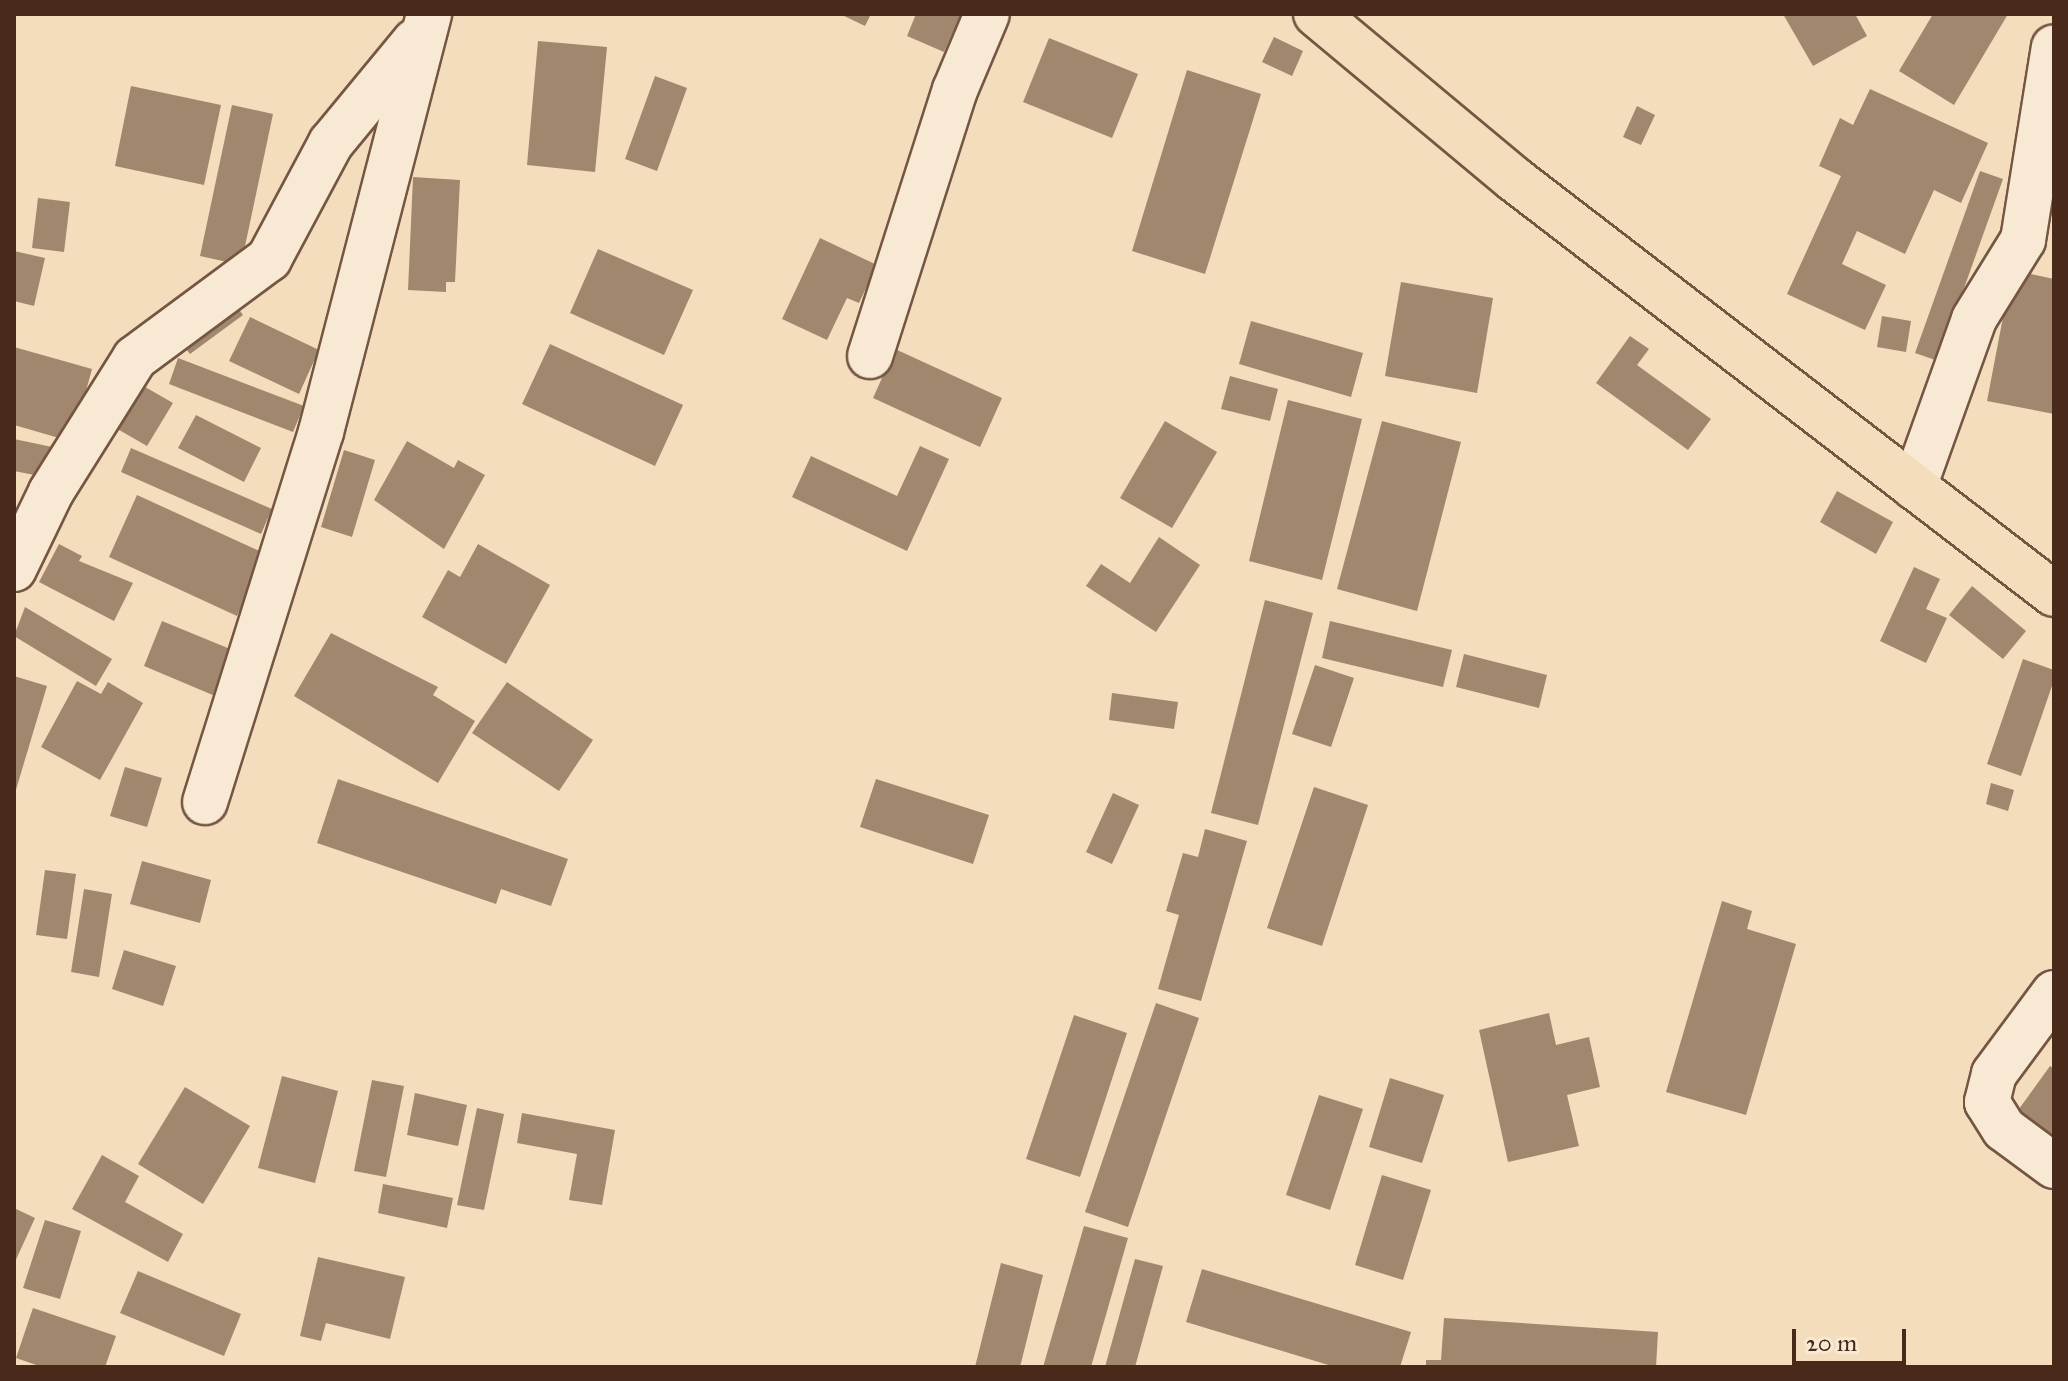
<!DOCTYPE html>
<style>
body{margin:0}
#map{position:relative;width:2068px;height:1381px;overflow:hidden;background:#f4ddbd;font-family:"IM FELL Great Primer",serif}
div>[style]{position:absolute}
.building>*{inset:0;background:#a2876f}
.roads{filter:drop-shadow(2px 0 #745643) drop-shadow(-2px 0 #745643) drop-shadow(0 2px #745643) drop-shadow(0 -2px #745643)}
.minor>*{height:44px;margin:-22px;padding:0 22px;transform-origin:22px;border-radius:22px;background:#f8e9d4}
.major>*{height:44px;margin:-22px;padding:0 22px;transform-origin:22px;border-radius:22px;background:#f4ddbd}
span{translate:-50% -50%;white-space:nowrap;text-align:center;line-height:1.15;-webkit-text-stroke:6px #f8e9d4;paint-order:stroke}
.frame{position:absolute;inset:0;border:16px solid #49291a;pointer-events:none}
.scale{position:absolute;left:1792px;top:1329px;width:114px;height:36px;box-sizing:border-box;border:4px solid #49291a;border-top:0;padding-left:10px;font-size:24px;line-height:28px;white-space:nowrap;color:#49291a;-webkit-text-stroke:6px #f8e9d4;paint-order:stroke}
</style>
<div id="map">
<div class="building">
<i style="clip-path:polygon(840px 14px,871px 14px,865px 26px)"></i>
<i style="clip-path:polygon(916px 14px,961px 14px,944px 52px,907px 36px)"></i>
<i style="clip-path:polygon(1783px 14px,1855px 14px,1867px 36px,1813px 66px)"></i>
<i style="clip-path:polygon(1933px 14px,2008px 14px,1954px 105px,1899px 71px)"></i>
<i style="clip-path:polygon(1274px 37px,1303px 51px,1292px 76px,1262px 62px)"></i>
<i style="clip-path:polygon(1049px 38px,1138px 74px,1112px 138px,1023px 102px)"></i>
<i style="clip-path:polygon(538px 41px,607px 47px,595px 172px,527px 165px)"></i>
<i style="clip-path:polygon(1187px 70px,1261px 94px,1205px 274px,1132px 251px)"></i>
<i style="clip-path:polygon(655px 76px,687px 88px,657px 171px,625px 159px)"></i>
<i style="clip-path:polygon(131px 86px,221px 105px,204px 185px,115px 166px)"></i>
<i style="clip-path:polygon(1870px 89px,1988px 143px,1961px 203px,1934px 190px,1905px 254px,1857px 231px,1842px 264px,1886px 285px,1865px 330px,1787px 294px,1841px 176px,1819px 166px,1840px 118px,1853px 125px)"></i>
<i style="clip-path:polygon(232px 105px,273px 114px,241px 265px,200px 256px)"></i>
<i style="clip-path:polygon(1637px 106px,1655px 115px,1641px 145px,1623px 137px)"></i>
<i style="clip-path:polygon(1980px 171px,2003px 179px,1938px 361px,1915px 353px)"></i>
<i style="clip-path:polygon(413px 177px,460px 180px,455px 282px,446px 282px,446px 292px,408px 290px)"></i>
<i style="clip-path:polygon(38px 198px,70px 202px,64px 252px,32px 248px)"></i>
<i style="clip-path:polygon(820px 238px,877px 265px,859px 303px,847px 298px,827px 340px,782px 319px)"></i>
<i style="clip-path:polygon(598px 249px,693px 290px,664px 355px,570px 313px)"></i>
<i style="clip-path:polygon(14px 251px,45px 258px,34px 306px,14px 301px)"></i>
<i style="clip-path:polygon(2012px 270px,2054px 279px,2054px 414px,1987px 401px)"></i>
<i style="clip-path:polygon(1401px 282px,1493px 298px,1477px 393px,1385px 376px)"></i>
<i style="clip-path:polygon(230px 297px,243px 315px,190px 354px,177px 337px)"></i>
<i style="clip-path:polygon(1882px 316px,1911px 321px,1906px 352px,1877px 347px)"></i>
<i style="clip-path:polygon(250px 317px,319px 350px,299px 394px,229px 361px)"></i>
<i style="clip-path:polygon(1251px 321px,1363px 353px,1351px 397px,1239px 364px)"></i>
<i style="clip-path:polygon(1630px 336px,1649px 349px,1637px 365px,1711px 419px,1688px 450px,1596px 383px)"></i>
<i style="clip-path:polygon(550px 344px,683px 405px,655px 466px,522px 404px)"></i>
<i style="clip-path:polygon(14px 347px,92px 369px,86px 391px,98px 394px,73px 442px,14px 425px)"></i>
<i style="clip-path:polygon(895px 349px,1002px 398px,980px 447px,873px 398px)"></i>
<i style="clip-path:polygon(178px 358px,304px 406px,293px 432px,169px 384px)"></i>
<i style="clip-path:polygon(1230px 376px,1278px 389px,1270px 421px,1221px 409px)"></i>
<i style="clip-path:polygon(140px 384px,173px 403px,147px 446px,114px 427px)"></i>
<i style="clip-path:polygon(1288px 400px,1362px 419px,1322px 580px,1249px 561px)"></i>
<i style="clip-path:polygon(196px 415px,261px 448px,244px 482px,178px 448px)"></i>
<i style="clip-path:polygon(1165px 421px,1217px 452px,1172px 528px,1120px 498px)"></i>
<i style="clip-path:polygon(1382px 421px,1461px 442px,1417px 611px,1337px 589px)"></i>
<i style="clip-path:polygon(14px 439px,57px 448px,50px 478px,14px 471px)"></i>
<i style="clip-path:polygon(407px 441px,454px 468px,458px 460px,485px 475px,444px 549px,374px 500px)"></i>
<i style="clip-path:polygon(920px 446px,949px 459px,907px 551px,792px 497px,811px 456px,897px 496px)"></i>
<i style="clip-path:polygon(131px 448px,272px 509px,261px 534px,121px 472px)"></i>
<i style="clip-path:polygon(344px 450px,375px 460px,352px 537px,321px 527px)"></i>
<i style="clip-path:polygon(1837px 491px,1893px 522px,1876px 554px,1820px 522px)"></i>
<i style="clip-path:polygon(137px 495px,266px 554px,237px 616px,109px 557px)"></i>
<i style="clip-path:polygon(1159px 537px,1200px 565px,1156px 632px,1086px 586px,1101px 564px,1130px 583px)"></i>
<i style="clip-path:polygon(59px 544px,82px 556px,79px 561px,133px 583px,114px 621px,39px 582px)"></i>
<i style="clip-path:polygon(478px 544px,550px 585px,506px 664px,422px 617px,448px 570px,460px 577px)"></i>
<i style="clip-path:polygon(1914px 567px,1940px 579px,1926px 609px,1947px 618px,1926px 663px,1880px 641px)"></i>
<i style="clip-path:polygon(1972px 586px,2026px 631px,2003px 659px,1949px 615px)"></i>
<i style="clip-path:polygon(1265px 600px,1313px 613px,1258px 825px,1211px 813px)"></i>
<i style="clip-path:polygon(25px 607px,112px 659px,96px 686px,14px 636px)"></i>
<i style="clip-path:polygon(162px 621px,235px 651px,215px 696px,144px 666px)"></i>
<i style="clip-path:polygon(1330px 621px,1452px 650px,1443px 687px,1322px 658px)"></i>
<i style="clip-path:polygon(331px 633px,438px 687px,433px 695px,475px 721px,438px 783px,294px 696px)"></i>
<i style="clip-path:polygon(1464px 654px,1547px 675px,1539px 708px,1456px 687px)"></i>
<i style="clip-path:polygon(2023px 659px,2054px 670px,2054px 680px,2021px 776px,1987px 764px)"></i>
<i style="clip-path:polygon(1315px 665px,1354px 678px,1331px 747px,1292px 734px)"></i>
<i style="clip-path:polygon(14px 676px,47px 686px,15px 793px,14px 793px)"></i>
<i style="clip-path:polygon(77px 681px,101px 694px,108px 682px,143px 703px,100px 780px,41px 747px)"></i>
<i style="clip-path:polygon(507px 682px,593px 740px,559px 791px,472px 733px)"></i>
<i style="clip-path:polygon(1112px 693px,1178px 702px,1174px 729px,1109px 720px)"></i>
<i style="clip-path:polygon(125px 767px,162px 778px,147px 827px,110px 816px)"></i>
<i style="clip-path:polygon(338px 779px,568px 859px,551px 906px,501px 889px,496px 904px,317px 843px)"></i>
<i style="clip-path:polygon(876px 779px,989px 815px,973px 864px,860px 827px)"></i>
<i style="clip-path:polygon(1991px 783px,2014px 790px,2008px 811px,1986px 804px)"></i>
<i style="clip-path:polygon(1314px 787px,1368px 805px,1322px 946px,1267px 928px)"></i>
<i style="clip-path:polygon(1113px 793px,1139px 805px,1112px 864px,1086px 852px)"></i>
<i style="clip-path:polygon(1205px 829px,1247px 841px,1201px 1001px,1158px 989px,1179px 915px,1166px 911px,1183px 853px,1198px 857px)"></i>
<i style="clip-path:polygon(142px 861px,211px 880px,200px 923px,130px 904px)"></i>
<i style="clip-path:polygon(45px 870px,76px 874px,67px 939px,36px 935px)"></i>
<i style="clip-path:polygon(84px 889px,112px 894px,99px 977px,71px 972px)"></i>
<i style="clip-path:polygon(1722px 901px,1752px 911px,1747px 929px,1796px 944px,1746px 1115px,1666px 1092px)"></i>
<i style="clip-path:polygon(124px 950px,176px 966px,163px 1006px,112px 989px)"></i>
<i style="clip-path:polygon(1156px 1003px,1199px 1018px,1128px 1227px,1085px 1212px)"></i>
<i style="clip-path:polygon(1549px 1013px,1556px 1045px,1589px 1037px,1600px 1087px,1567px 1095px,1579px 1146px,1508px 1162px,1479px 1030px)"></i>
<i style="clip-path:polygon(1074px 1015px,1127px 1033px,1080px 1177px,1026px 1159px)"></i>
<i style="clip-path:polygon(2050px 1066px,2054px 1069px,2054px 1151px,2011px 1120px)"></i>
<i style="clip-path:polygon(282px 1076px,338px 1091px,315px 1183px,258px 1168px)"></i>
<i style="clip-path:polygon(1390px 1078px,1444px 1095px,1422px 1163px,1369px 1147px)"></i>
<i style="clip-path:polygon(372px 1080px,404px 1086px,386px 1177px,354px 1171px)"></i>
<i style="clip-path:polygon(185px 1087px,250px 1126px,203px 1204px,138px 1164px)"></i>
<i style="clip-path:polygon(415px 1093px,467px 1105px,458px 1146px,407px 1135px)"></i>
<i style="clip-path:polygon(1319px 1095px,1363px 1109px,1330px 1210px,1286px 1195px)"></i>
<i style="clip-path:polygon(477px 1108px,504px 1114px,484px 1210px,457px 1205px)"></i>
<i style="clip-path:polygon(522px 1113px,615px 1130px,602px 1205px,569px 1200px,577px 1154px,517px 1143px)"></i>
<i style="clip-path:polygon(102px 1155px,139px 1176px,125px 1202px,183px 1234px,168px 1262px,72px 1209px)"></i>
<i style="clip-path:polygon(1382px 1175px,1431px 1190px,1403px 1280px,1355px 1265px)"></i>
<i style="clip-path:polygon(383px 1184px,453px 1198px,447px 1228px,378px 1213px)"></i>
<i style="clip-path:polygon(14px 1208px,35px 1218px,14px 1264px)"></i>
<i style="clip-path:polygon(45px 1220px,81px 1231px,60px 1299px,23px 1288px)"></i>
<i style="clip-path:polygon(1084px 1226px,1128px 1238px,1091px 1367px,1043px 1367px)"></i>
<i style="clip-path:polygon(318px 1257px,405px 1277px,390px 1339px,326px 1323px,321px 1341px,300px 1336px)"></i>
<i style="clip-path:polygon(1135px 1259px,1163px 1266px,1135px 1367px,1105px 1367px)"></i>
<i style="clip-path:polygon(1001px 1263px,1043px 1275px,1020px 1367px,975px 1367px)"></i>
<i style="clip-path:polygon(1202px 1269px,1411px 1332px,1400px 1367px,1335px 1367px,1186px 1322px)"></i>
<i style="clip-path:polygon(138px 1271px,241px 1314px,224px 1356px,120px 1313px)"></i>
<i style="clip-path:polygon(33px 1308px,116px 1336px,105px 1367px,42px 1367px,16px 1358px)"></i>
<i style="clip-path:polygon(1444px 1318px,1658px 1332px,1656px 1367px,1426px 1367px,1426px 1360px,1441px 1360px)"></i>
</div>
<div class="roads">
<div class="minor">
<i style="left:870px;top:356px;width:279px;rotate:-72.3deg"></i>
<i style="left:955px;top:90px;width:82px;rotate:-67.2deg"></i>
<i style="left:1914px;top:487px;width:178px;rotate:-70.3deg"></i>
<i style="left:1974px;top:319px;width:93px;rotate:-58.2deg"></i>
<i style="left:2023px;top:240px;width:195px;rotate:-80.9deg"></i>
<i style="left:14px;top:569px;width:85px;rotate:-64.3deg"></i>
<i style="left:51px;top:492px;width:158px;rotate:-57.9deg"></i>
<i style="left:135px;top:358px;width:167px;rotate:-36.5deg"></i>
<i style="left:269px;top:259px;width:132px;rotate:-61.9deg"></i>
<i style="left:331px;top:143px;width:132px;rotate:-50.5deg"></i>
<i style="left:205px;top:802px;width:388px;rotate:-72.6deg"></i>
<i style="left:321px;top:432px;width:432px;rotate:-75.5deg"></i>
<i style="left:2054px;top:993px;width:101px;rotate:126.5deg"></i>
<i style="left:1994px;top:1074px;width:29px;rotate:104deg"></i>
<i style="left:1987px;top:1102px;width:32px;rotate:58deg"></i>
<i style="left:2004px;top:1129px;width:62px;rotate:36.5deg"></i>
</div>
<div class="major">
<i style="left:1316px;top:14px;width:258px;rotate:39.8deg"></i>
<i style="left:1514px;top:179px;width:681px;rotate:37.54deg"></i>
</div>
</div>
<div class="frame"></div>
<div class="scale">20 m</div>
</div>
